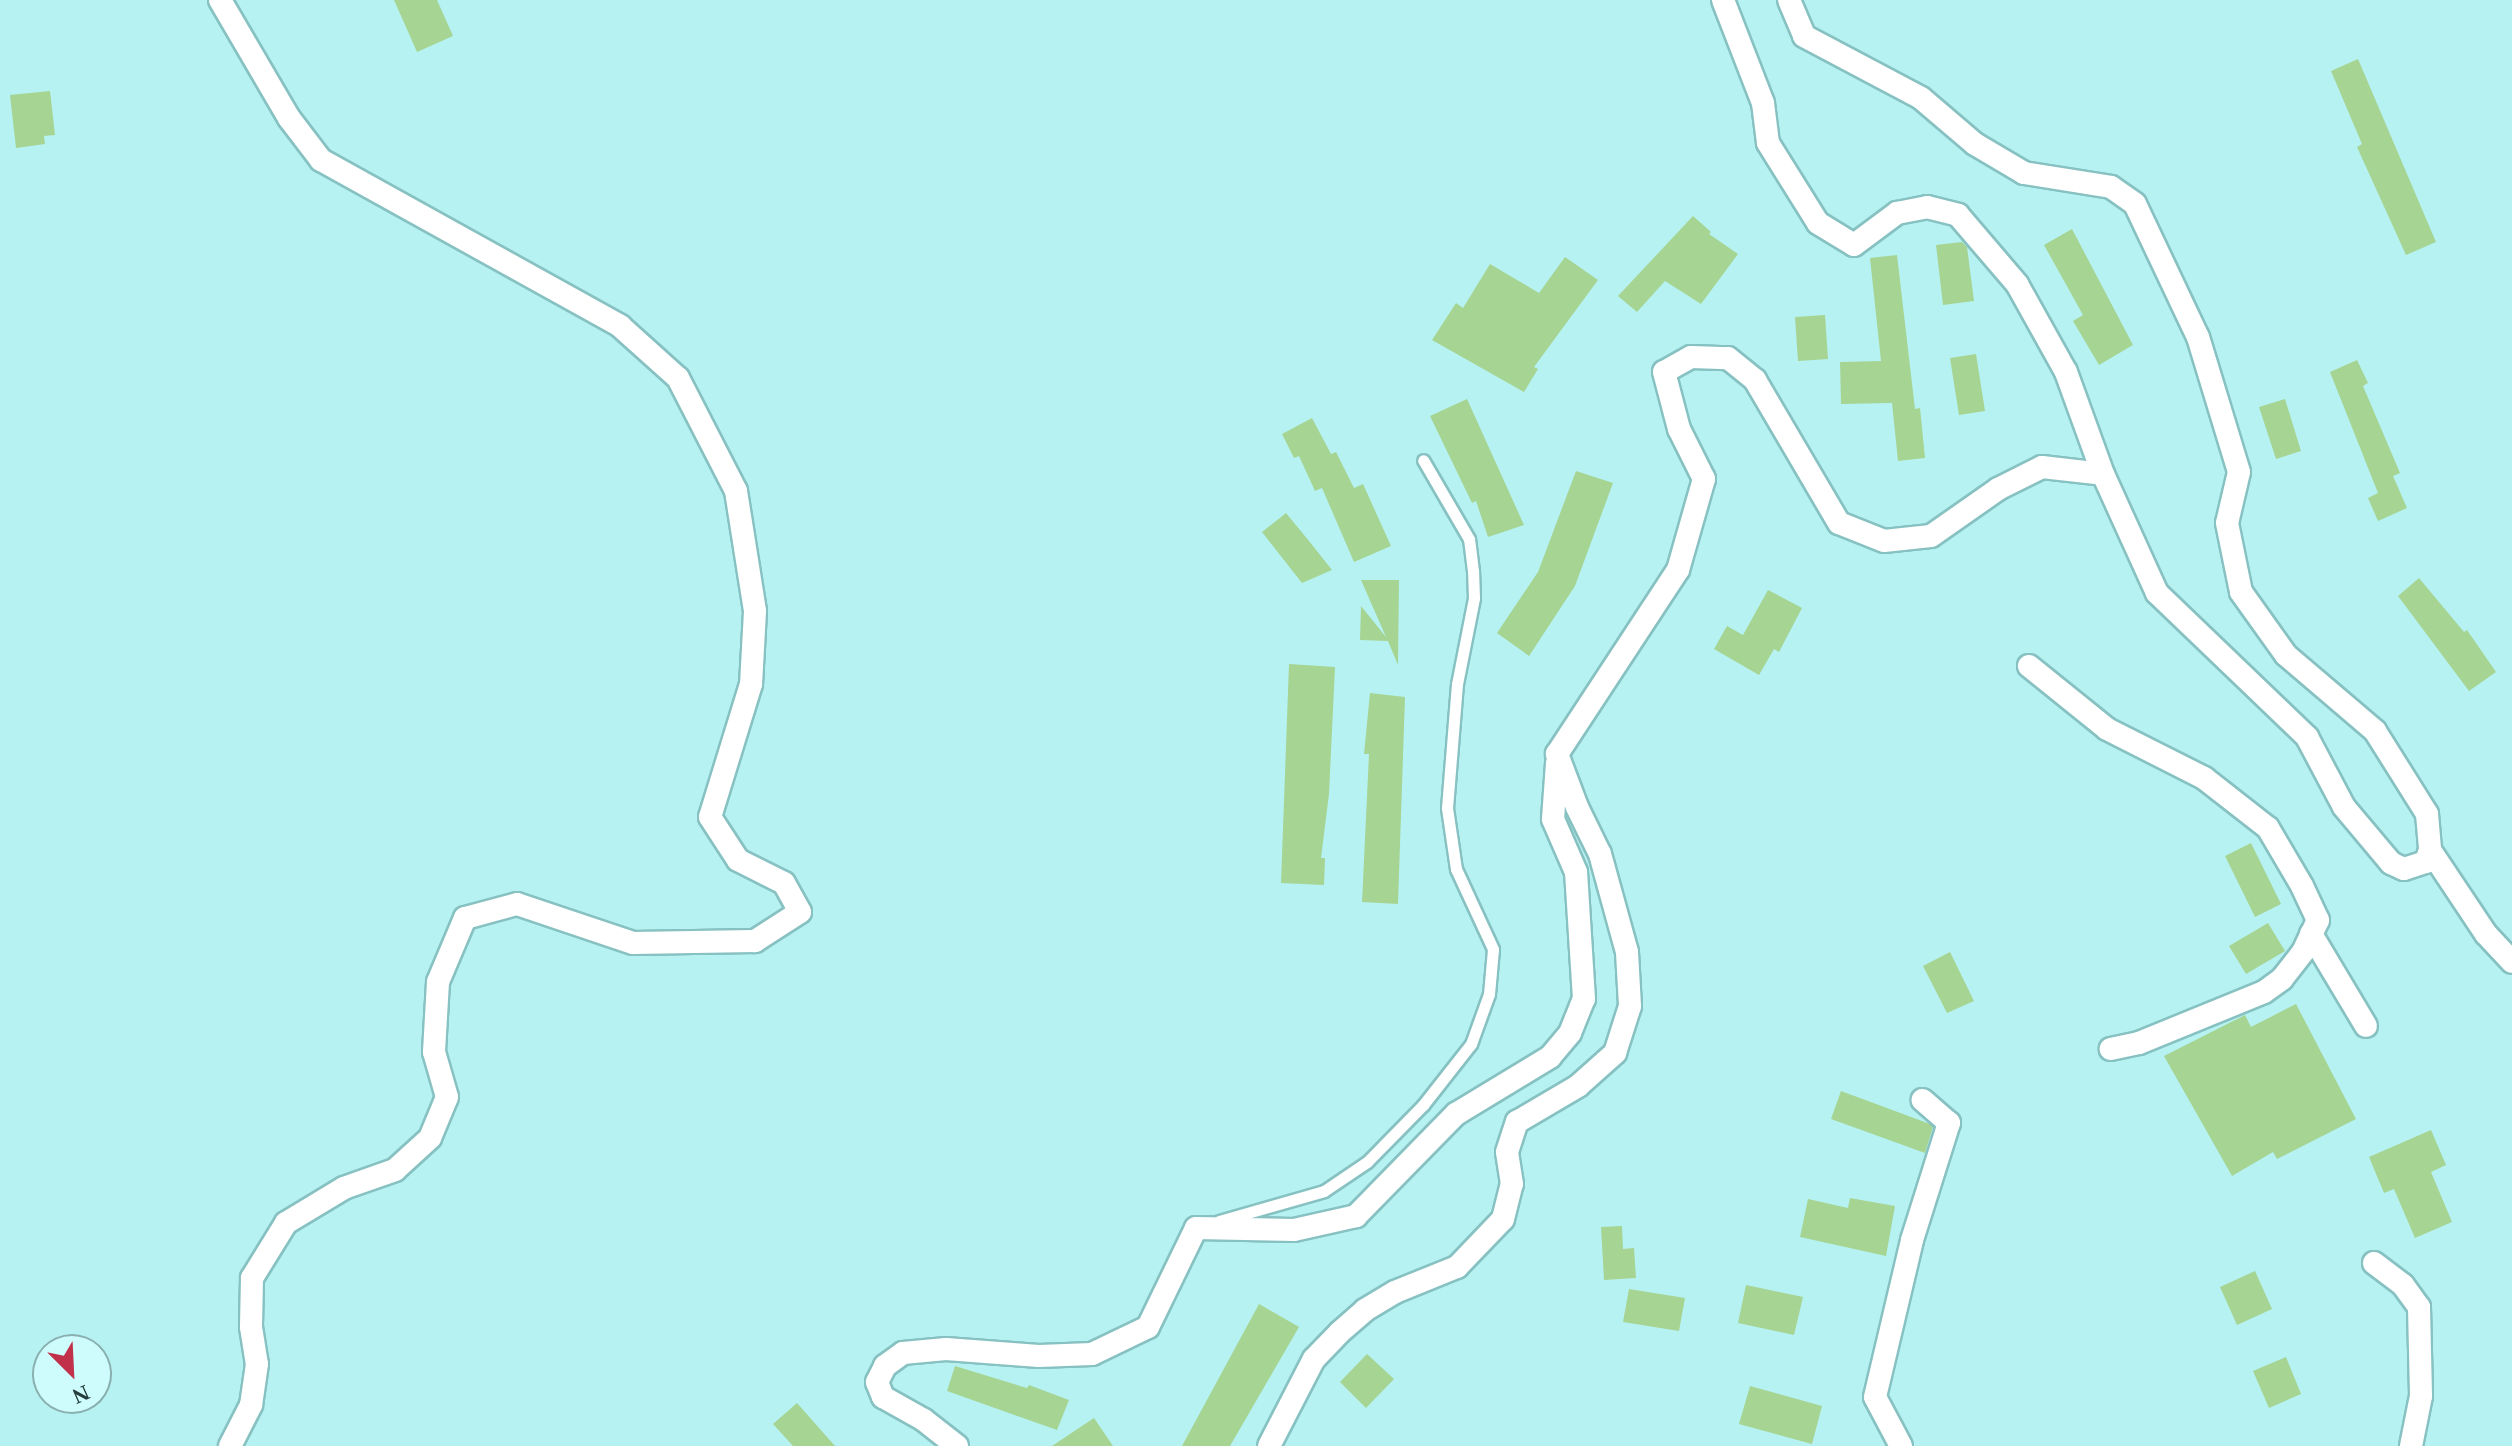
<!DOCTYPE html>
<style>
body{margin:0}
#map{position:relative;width:2512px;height:1446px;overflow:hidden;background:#b7f2f2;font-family:Georgia,serif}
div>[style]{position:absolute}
.building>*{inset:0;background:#a6d492}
.roads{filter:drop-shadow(2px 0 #87c1c1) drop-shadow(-2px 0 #87c1c1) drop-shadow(0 2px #87c1c1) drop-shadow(0 -2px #87c1c1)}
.lane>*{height:11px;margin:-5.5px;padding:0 5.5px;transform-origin:5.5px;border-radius:5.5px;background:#fff}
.street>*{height:22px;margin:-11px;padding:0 11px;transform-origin:11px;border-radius:11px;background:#fff}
span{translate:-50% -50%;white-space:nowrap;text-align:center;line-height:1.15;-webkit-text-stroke:6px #cefcfc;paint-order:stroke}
.north{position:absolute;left:32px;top:1334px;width:80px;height:80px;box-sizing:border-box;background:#cefcfc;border:2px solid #8aafaf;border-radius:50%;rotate:156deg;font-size:22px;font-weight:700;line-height:32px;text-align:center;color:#243c3c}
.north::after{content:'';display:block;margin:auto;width:28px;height:36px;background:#c13149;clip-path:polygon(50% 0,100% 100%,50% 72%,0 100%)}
</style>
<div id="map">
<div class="building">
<i style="clip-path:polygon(394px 0,437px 0,453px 36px,417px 52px)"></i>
<i style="clip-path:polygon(2358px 59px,2436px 242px,2406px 255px,2357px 147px,2362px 144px,2331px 71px)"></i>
<i style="clip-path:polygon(50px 91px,55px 135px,44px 136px,45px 144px,16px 148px,10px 95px)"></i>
<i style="clip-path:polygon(1693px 216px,1711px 232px,1709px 234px,1738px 254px,1701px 304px,1665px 281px,1637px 312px,1618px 296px)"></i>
<i style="clip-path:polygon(2072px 229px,2133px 345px,2099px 365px,2073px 321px,2083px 315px,2044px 245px)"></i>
<i style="clip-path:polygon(1962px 242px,1967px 247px,1974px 301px,1943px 305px,1936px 245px)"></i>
<i style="clip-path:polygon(1897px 255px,1915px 409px,1920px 408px,1925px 458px,1898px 461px,1892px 403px,1841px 404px,1840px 362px,1881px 361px,1870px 258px)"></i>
<i style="clip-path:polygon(1565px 257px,1598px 280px,1534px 367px,1538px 369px,1524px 392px,1432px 340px,1456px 303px,1463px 308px,1490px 264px,1539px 293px)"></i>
<i style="clip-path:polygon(1825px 315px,1828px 359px,1798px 361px,1795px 317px)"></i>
<i style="clip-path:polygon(1976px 354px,1985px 411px,1959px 415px,1950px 358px)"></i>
<i style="clip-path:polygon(2357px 360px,2368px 383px,2363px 386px,2400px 473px,2393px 476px,2407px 508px,2378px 521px,2368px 498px,2378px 493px,2330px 372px)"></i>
<i style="clip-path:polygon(1467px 399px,1524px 525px,1488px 537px,1476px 501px,1472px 503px,1430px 416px)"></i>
<i style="clip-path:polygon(2285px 399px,2301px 451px,2276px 459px,2259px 407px)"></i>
<i style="clip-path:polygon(1312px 418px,1331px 454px,1336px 452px,1354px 488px,1363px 484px,1391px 546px,1354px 562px,1322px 488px,1315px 491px,1299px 456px,1294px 458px,1282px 434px)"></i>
<i style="clip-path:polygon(1576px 471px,1613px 483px,1575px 586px,1529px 656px,1497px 633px,1538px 572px)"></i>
<i style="clip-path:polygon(1286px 513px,1309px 541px,1332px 570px,1302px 583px,1262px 532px)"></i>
<i style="clip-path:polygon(2419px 578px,2464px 632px,2467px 630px,2496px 672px,2469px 691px,2398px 596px)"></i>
<i style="clip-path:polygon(1361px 580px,1399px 580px,1398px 665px,1388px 641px,1360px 640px,1361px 606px,1386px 637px)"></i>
<i style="clip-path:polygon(1768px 590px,1802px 608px,1779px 652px,1774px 649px,1759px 675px,1714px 649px,1727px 626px,1743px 635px)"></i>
<i style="clip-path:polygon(1289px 664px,1335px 667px,1329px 794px,1321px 858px,1325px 858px,1324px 885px,1281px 883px)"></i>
<i style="clip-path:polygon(1370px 693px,1405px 697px,1398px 904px,1362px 902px,1369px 754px,1364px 754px)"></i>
<i style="clip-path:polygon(2251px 843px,2281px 904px,2255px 917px,2225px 856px)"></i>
<i style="clip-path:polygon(2268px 923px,2285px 951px,2246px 974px,2229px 946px)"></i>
<i style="clip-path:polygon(1950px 952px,1974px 1001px,1947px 1013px,1923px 966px)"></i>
<i style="clip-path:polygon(2296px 1004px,2356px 1119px,2277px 1159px,2273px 1152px,2232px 1176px,2164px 1056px,2245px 1015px,2251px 1027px)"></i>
<i style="clip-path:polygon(1841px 1091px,1930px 1124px,1933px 1127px,1925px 1153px,1831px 1119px)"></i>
<i style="clip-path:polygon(2431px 1130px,2446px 1165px,2431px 1172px,2452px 1222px,2415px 1238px,2394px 1189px,2384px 1193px,2369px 1157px)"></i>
<i style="clip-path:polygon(1850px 1198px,1895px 1206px,1886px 1256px,1800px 1237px,1808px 1199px,1848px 1208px)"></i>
<i style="clip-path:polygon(1622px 1226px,1623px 1249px,1634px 1248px,1636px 1278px,1604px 1280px,1601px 1227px)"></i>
<i style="clip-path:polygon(2255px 1271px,2272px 1309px,2237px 1325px,2220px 1287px)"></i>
<i style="clip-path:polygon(1746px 1285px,1803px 1297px,1794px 1335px,1738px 1323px)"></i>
<i style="clip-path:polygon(1629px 1289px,1685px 1298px,1679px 1331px,1623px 1322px)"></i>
<i style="clip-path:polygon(1259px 1304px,1299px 1327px,1230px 1446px,1182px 1446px)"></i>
<i style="clip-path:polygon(1367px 1354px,1394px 1379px,1366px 1408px,1340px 1382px)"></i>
<i style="clip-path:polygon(2286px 1357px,2301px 1394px,2269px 1408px,2253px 1371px)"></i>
<i style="clip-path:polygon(955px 1366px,1027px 1388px,1029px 1385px,1069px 1400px,1057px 1430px,947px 1391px)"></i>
<i style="clip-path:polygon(1750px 1386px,1822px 1406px,1812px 1444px,1739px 1424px)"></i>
<i style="clip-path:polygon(797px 1403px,835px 1446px,793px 1446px,773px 1424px)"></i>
<i style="clip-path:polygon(1094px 1418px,1113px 1446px,1052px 1446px)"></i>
</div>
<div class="roads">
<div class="lane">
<i style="left:1219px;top:1221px;width:109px;rotate:-15.9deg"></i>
<i style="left:1324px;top:1191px;width:52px;rotate:-34deg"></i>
<i style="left:1367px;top:1162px;width:80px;rotate:-45.5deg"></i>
<i style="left:1423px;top:1105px;width:78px;rotate:-51.8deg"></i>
<i style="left:1471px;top:1044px;width:53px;rotate:-70.2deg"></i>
<i style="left:1489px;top:994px;width:45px;rotate:-84.9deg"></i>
<i style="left:1493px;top:949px;width:88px;rotate:-114.8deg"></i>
<i style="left:1456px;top:869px;width:62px;rotate:-98.4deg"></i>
<i style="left:1447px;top:808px;width:124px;rotate:-85.4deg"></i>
<i style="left:1457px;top:684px;width:88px;rotate:-78.8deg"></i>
<i style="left:1474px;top:598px;width:27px;rotate:-92deg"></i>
<i style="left:1473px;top:571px;width:32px;rotate:-97deg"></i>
<i style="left:1469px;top:539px;width:91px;rotate:-120.2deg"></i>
</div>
<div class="street">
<i style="left:220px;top:0;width:137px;rotate:59.7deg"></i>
<i style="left:289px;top:118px;width:53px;rotate:52.7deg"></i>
<i style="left:321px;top:160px;width:342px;rotate:29deg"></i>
<i style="left:620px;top:326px;width:78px;rotate:41.9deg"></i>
<i style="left:678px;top:378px;width:127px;rotate:62.8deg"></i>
<i style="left:736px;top:491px;width:121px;rotate:81deg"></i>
<i style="left:755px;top:611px;width:73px;rotate:93.1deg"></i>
<i style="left:751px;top:684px;width:139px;rotate:107.1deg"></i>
<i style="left:710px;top:817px;width:51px;rotate:56.9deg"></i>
<i style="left:738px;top:860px;width:51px;rotate:26.6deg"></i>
<i style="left:784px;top:883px;width:33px;rotate:61deg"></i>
<i style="left:800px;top:912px;width:54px;rotate:147.2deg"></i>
<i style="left:755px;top:941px;width:122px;rotate:179.1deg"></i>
<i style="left:633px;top:943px;width:122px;rotate:-161.4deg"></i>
<i style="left:517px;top:904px;width:54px;rotate:164.9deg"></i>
<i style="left:465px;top:918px;width:69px;rotate:112.9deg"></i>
<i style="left:438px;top:982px;width:70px;rotate:93.3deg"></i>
<i style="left:434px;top:1052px;width:47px;rotate:73.9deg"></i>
<i style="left:447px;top:1097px;width:44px;rotate:112.5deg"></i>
<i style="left:430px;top:1138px;width:47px;rotate:137.6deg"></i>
<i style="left:395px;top:1170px;width:54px;rotate:160.6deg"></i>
<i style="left:344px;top:1188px;width:68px;rotate:148.9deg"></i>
<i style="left:286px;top:1223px;width:65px;rotate:121.7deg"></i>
<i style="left:252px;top:1278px;width:49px;rotate:91.2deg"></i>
<i style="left:251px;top:1327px;width:37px;rotate:81deg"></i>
<i style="left:257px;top:1364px;width:41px;rotate:98.3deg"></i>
<i style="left:251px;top:1405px;width:46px;rotate:117.1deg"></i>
<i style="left:1723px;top:0;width:110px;rotate:68.8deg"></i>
<i style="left:1763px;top:103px;width:40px;rotate:82.9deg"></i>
<i style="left:1768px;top:143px;width:94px;rotate:58deg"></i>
<i style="left:1818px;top:223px;width:42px;rotate:31.4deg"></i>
<i style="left:1854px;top:245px;width:54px;rotate:-36.7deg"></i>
<i style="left:1897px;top:213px;width:31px;rotate:-11deg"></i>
<i style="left:1927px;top:207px;width:32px;rotate:14deg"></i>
<i style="left:1958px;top:215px;width:91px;rotate:49.5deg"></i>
<i style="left:2017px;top:284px;width:101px;rotate:60.9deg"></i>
<i style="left:2066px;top:372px;width:109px;rotate:70.1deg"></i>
<i style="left:1789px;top:0;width:39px;rotate:67deg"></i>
<i style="left:1804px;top:36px;width:132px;rotate:27.9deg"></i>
<i style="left:1921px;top:98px;width:71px;rotate:40.4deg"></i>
<i style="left:1975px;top:144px;width:57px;rotate:30.6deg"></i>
<i style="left:2024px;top:173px;width:88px;rotate:9.1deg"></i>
<i style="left:2111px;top:187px;width:29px;rotate:35deg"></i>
<i style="left:2135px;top:204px;width:147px;rotate:64.7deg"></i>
<i style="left:2198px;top:337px;width:141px;rotate:73.1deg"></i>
<i style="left:2239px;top:472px;width:52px;rotate:103.2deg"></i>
<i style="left:2227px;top:523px;width:70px;rotate:78.5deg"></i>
<i style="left:2241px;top:592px;width:77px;rotate:54.5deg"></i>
<i style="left:2286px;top:655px;width:117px;rotate:40.5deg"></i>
<i style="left:2375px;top:731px;width:98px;rotate:57.9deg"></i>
<i style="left:2427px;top:814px;width:36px;rotate:85deg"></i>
<i style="left:2029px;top:666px;width:100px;rotate:38.9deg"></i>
<i style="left:2107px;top:729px;width:109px;rotate:26.8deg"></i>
<i style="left:2204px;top:778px;width:81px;rotate:38deg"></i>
<i style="left:2268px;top:828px;width:67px;rotate:59.6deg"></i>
<i style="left:2302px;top:886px;width:38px;rotate:65deg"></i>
<i style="left:2318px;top:920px;width:35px;rotate:115deg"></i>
<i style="left:2303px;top:952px;width:34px;rotate:128deg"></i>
<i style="left:2282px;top:979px;width:22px;rotate:144deg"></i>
<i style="left:2264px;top:992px;width:135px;rotate:157.8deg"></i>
<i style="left:2139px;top:1043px;width:29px;rotate:168deg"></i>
<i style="left:2311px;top:934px;width:107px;rotate:59.1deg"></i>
<i style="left:2374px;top:1263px;width:36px;rotate:37deg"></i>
<i style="left:2403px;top:1285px;width:27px;rotate:54deg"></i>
<i style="left:2419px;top:1307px;width:89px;rotate:88.7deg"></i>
<i style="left:2421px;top:1396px;width:51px;rotate:101.3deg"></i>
<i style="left:957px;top:1446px;width:42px;rotate:-141.8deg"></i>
<i style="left:924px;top:1420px;width:47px;rotate:-150.7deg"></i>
<i style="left:883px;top:1397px;width:16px;rotate:-112deg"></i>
<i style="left:877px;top:1382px;width:18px;rotate:-63deg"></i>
<i style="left:885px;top:1366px;width:22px;rotate:-36deg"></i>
<i style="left:903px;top:1353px;width:43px;rotate:-5.3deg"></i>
<i style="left:946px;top:1349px;width:93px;rotate:4.3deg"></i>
<i style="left:1039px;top:1356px;width:53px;rotate:-2.2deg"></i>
<i style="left:1092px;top:1354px;width:62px;rotate:-25.7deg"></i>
<i style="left:1148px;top:1327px;width:110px;rotate:-64.1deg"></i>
<i style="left:1196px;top:1228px;width:98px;rotate:1.2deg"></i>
<i style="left:1294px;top:1230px;width:64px;rotate:-12.7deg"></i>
<i style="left:1356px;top:1216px;width:143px;rotate:-45.6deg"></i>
<i style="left:1456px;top:1114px;width:110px;rotate:-31.2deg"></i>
<i style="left:1550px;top:1057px;width:31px;rotate:-50deg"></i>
<i style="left:1570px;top:1033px;width:37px;rotate:-68deg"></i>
<i style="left:1584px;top:999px;width:127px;rotate:-93.6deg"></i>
<i style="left:1576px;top:872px;width:58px;rotate:-113.5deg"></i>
<i style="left:1553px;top:819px;width:56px;rotate:-85.9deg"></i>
<i style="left:1269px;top:1446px;width:98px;rotate:-62.7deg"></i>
<i style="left:1314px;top:1359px;width:37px;rotate:-46deg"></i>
<i style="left:1340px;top:1332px;width:33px;rotate:-41deg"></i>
<i style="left:1365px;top:1310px;width:35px;rotate:-31deg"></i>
<i style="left:1395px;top:1292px;width:67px;rotate:-22deg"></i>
<i style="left:1457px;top:1267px;width:66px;rotate:-46.2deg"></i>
<i style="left:1503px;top:1219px;width:36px;rotate:-76deg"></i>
<i style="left:1512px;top:1184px;width:32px;rotate:-99deg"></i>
<i style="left:1507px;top:1152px;width:32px;rotate:-72deg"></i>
<i style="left:1517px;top:1122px;width:71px;rotate:-30.5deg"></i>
<i style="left:1578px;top:1086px;width:50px;rotate:-41.7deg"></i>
<i style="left:1615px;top:1053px;width:49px;rotate:-72.3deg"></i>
<i style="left:1630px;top:1006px;width:54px;rotate:-93.2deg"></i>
<i style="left:1627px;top:952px;width:102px;rotate:-105.4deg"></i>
<i style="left:1600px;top:854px;width:52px;rotate:-116.1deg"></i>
<i style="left:1577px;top:807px;width:57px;rotate:-110.7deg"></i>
<i style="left:1557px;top:754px;width:220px;rotate:-56.7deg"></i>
<i style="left:1678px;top:570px;width:95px;rotate:-74.1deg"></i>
<i style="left:1704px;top:479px;width:56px;rotate:-116.6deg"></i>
<i style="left:1679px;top:429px;width:59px;rotate:-104.7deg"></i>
<i style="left:1664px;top:372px;width:31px;rotate:-29deg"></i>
<i style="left:1691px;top:357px;width:37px;rotate:2deg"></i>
<i style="left:1728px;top:358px;width:35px;rotate:39deg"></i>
<i style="left:1755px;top:380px;width:166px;rotate:59.6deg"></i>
<i style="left:1839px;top:523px;width:48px;rotate:21.8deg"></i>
<i style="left:1884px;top:541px;width:47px;rotate:-6.1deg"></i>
<i style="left:1931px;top:536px;width:82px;rotate:-35deg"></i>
<i style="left:1998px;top:489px;width:49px;rotate:-26.6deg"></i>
<i style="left:2042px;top:467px;width:61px;rotate:6.5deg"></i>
<i style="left:2103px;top:474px;width:131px;rotate:65.6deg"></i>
<i style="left:2157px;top:593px;width:208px;rotate:43.8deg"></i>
<i style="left:2307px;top:737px;width:79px;rotate:62.1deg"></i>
<i style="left:2344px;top:807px;width:73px;rotate:50deg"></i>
<i style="left:2391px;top:863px;width:14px;rotate:25deg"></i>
<i style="left:2404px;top:869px;width:23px;rotate:-18deg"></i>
<i style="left:2426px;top:862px;width:13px;rotate:-72deg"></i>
<i style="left:2430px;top:850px;width:101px;rotate:56.3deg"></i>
<i style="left:2486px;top:934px;width:38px;rotate:47deg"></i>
<i style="left:1901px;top:1446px;width:55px;rotate:-118deg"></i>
<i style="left:1875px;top:1397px;width:161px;rotate:-76.7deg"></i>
<i style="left:1912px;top:1240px;width:123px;rotate:-72.5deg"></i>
<i style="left:1949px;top:1123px;width:35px;rotate:-139deg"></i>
</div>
</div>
<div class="north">N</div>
</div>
